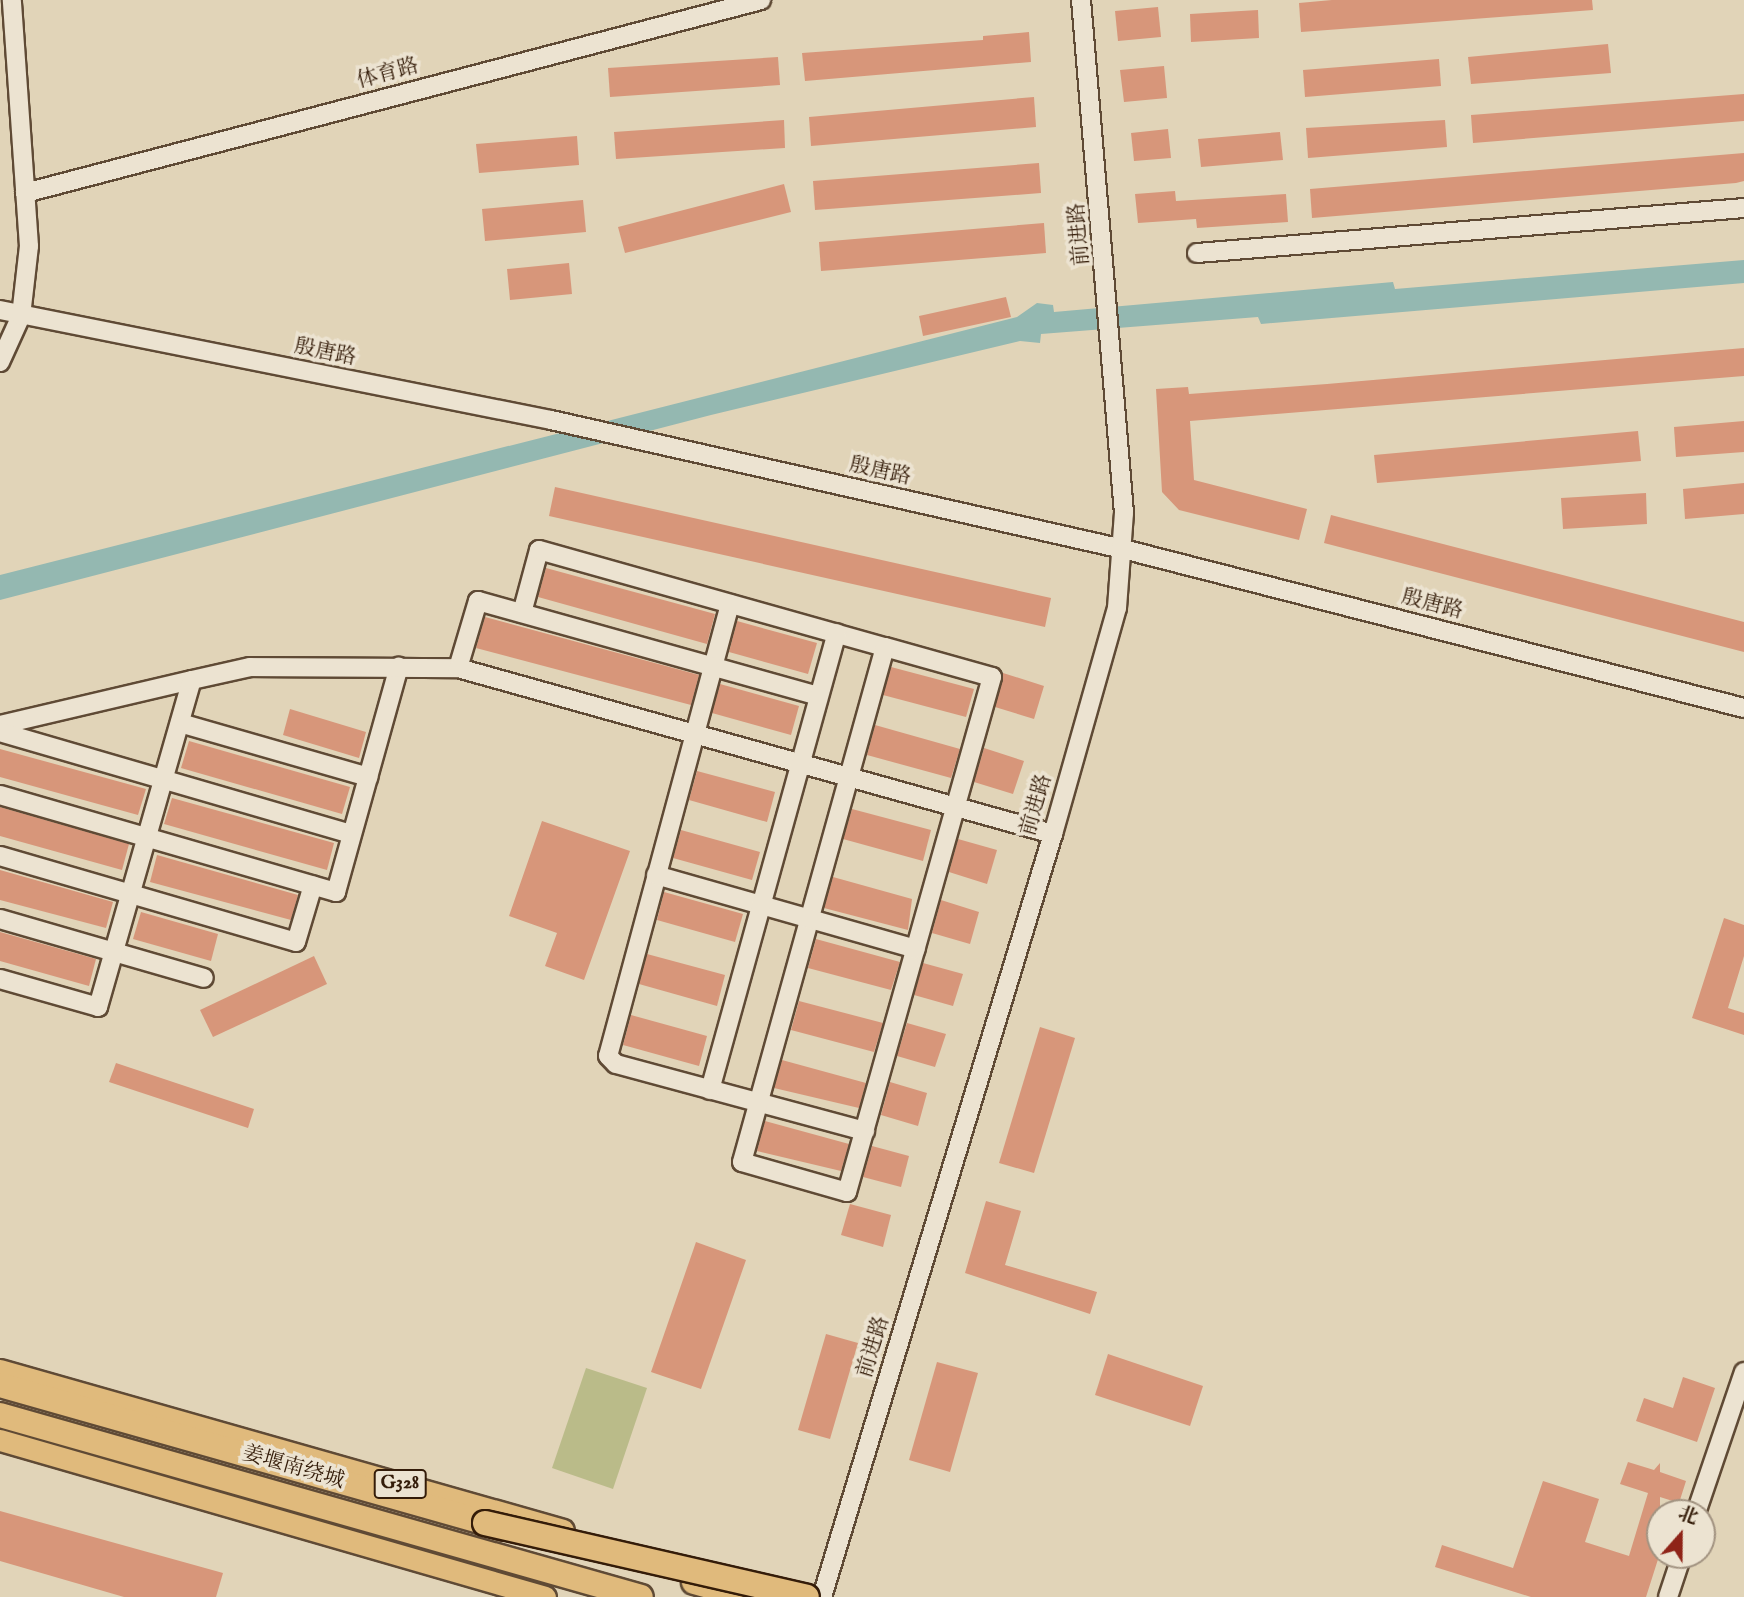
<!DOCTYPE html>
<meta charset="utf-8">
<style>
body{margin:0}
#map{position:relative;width:1744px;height:1597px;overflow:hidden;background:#e1d4b8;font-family:"IM FELL English","Noto Serif SC",serif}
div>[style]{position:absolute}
.green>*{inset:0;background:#babb89}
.water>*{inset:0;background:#94b8b1}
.building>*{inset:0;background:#d7967a}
.roads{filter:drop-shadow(2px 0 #5f4a35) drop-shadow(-2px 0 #5f4a35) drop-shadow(0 2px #5f4a35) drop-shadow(0 -2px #5f4a35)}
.minor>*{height:18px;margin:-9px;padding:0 9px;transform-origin:9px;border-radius:9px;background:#ece3d1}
.major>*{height:21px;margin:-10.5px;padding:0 10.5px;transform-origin:10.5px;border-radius:10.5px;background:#e0ba7c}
.highway>*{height:24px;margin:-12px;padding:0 12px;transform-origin:12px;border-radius:12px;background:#e0ba7c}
.bridges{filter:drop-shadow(2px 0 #341c09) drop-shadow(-2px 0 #341c09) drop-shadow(0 2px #341c09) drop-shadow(0 -2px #341c09)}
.highway-bridge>*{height:24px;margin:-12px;padding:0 12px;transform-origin:12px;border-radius:12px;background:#e0ba7c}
span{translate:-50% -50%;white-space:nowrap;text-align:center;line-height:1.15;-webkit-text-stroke:7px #ece3d1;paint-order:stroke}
.shield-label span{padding:2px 5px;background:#ece3d1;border:2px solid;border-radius:5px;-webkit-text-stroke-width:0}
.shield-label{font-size:19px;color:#341c09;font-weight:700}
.street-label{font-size:21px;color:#341c09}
.north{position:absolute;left:1646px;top:1499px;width:70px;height:70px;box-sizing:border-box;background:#ece3d1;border:2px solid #a29381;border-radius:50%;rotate:21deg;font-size:19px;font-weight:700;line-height:28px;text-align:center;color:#341c09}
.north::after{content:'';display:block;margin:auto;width:24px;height:32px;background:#8f2418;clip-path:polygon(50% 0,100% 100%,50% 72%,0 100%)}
</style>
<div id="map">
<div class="green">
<i style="clip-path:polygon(586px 1368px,647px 1388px,613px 1489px,552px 1468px)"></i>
</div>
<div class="water">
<i style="clip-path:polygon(1744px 260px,1744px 283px,1261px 324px,1258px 317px,1041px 334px,1040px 343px,1020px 341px,711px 415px,0 600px,0 575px,1017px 317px,1037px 303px,1053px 305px,1054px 312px,1393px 282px,1395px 289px)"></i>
</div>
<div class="building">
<i style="clip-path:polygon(1332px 0,1592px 0,1593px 10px,1301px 32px,1299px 3px)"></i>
<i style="clip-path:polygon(1158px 7px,1161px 37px,1118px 41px,1115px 11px)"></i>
<i style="clip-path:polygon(1258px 10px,1259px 38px,1191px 42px,1190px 14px)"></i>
<i style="clip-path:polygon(1029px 32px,1031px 62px,805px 81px,802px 53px,983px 40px,983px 36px)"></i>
<i style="clip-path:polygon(1608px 44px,1611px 73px,1471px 84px,1468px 57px)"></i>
<i style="clip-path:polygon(778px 57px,780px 85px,610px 97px,608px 68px)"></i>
<i style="clip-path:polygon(1439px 59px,1441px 86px,1305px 97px,1303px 70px)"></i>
<i style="clip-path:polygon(1164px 66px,1167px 98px,1124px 102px,1120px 70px)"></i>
<i style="clip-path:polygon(1744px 94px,1744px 121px,1473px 143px,1471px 115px)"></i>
<i style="clip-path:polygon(1034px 97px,1036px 127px,811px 146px,809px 117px)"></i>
<i style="clip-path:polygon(784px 120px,785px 148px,616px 159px,614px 132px)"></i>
<i style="clip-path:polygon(1445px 120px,1447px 147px,1308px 158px,1306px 128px)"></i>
<i style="clip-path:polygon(1168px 129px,1171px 158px,1134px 161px,1131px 133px)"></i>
<i style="clip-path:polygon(1280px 132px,1283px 160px,1201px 167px,1198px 139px)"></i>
<i style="clip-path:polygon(577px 136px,579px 165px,479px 173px,476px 144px)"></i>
<i style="clip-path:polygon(1744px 153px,1744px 181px,1736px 183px,1312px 218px,1310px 189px)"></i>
<i style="clip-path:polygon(1039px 163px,1041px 193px,815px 210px,813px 181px)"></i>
<i style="clip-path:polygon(784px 184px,791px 212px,625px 253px,618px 227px)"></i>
<i style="clip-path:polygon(1175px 191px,1176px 201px,1286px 194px,1288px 222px,1197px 228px,1196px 219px,1138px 223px,1135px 194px)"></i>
<i style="clip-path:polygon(583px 200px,586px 232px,485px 241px,482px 209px)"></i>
<i style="clip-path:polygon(1044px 223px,1046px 253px,821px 271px,819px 242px)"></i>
<i style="clip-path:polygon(569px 263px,572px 294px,510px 300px,507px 269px)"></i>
<i style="clip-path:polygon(1006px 297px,1011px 317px,923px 336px,919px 316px)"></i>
<i style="clip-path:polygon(1744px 348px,1744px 376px,1190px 421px,1194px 480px,1307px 509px,1299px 540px,1179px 510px,1162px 492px,1156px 389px,1188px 387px,1189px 394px,1327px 384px)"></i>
<i style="clip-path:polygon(1744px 421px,1744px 452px,1676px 457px,1674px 427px)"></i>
<i style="clip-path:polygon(1638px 431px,1641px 461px,1377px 483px,1374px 455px)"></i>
<i style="clip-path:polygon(1744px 483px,1744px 514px,1685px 519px,1683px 489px)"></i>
<i style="clip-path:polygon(555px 487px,1051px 598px,1045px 627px,549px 516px)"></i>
<i style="clip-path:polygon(1646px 493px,1647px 524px,1563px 529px,1561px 498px)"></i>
<i style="clip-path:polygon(1331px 515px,1744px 622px,1744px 652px,1324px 543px)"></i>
<i style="clip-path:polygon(546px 568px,715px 614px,707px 644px,538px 597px)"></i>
<i style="clip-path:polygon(485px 617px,699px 675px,691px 705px,476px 648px)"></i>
<i style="clip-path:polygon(737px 621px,817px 643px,808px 674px,729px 652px)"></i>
<i style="clip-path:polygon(891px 667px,974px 689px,966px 717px,883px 695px)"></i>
<i style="clip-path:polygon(1003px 673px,1044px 686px,1034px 719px,995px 707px)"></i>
<i style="clip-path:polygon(720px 684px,799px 706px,791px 735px,712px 713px)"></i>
<i style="clip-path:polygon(290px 709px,366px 732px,359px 758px,283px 735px)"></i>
<i style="clip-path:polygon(875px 725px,960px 749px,951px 778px,867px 755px)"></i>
<i style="clip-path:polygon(189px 741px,350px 787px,342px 814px,181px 768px)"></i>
<i style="clip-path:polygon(984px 748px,1024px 761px,1013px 794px,974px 782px)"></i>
<i style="clip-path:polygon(0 749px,146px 789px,138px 815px,0 777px)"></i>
<i style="clip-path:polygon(697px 771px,775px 792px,767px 822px,689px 800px)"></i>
<i style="clip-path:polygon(172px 798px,334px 843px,327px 870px,164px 824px)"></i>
<i style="clip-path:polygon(0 807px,129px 844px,122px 870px,0 836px)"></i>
<i style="clip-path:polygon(852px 809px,931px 830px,923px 861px,843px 839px)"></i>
<i style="clip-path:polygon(542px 821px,630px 851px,584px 980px,545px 966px,557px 933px,509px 916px)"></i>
<i style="clip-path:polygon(681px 830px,760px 852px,752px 880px,673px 858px)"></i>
<i style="clip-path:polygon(958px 839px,997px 850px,987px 884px,949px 872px)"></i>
<i style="clip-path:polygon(157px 855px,298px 895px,291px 920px,150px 882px)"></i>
<i style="clip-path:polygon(0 870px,113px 902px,106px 928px,0 900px)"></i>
<i style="clip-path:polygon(833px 877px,912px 899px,908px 930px,824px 908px)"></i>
<i style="clip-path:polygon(664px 892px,743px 914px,735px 942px,657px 920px)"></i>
<i style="clip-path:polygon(941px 900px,979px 912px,970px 944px,932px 933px)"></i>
<i style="clip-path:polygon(141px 912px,218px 934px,211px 961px,133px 939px)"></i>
<i style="clip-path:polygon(1724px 918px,1744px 925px,1744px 956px,1728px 1008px,1744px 1013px,1744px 1035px,1692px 1018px)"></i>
<i style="clip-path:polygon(0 932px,96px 959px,89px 986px,0 961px)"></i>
<i style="clip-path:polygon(816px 939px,900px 962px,891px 990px,808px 968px)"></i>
<i style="clip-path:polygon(647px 954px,725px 975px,717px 1006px,639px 984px)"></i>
<i style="clip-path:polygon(314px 956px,327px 984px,213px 1037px,200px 1010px)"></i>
<i style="clip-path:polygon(923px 963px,963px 974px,953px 1006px,914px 995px)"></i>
<i style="clip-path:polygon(799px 1001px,883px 1023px,874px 1052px,791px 1030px)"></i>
<i style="clip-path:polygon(631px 1015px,707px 1036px,699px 1066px,623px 1045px)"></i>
<i style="clip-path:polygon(907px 1023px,946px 1034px,935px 1067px,897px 1056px)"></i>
<i style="clip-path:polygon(1040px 1027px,1075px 1038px,1034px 1173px,999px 1163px)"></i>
<i style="clip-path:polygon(782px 1060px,866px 1083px,859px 1108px,774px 1088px)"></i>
<i style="clip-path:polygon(116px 1063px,254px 1109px,248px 1128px,109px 1082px)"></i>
<i style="clip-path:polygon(890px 1082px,927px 1093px,918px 1126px,881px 1115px)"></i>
<i style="clip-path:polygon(765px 1121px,849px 1144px,841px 1171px,757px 1151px)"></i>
<i style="clip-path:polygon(872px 1146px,909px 1156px,901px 1187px,863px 1177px)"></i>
<i style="clip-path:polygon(986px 1201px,1021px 1211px,1005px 1265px,1097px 1292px,1090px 1314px,965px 1273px)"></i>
<i style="clip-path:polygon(850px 1204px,891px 1215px,883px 1247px,841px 1235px)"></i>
<i style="clip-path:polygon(696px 1242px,746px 1260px,701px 1389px,651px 1372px)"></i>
<i style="clip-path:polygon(826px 1334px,858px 1343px,830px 1439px,798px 1430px)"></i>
<i style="clip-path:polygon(1108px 1354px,1203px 1386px,1190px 1426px,1095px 1395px)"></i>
<i style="clip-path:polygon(937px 1362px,978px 1373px,950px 1472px,909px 1460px)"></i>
<i style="clip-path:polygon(1683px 1377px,1715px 1388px,1697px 1442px,1636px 1421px,1644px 1398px,1673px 1408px)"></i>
<i style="clip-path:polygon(1628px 1462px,1654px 1470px,1660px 1463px,1660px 1472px,1686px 1481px,1679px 1503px,1660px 1497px,1660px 1553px,1646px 1597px,1531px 1597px,1435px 1567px,1442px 1545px,1513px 1568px,1543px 1481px,1599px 1499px,1585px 1542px,1629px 1556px,1648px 1493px,1620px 1484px)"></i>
<i style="clip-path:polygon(0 1511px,223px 1573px,216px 1597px,124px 1597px,0 1561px)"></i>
</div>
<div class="roads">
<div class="minor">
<i style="left:25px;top:193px;width:761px;rotate:-14.69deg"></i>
<i style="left:1197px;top:253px;width:549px;rotate:-4.7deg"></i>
<i style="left:0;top:310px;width:562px;rotate:11.29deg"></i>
<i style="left:551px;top:420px;width:586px;rotate:12.71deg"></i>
<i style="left:1123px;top:549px;width:641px;rotate:14.36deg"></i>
<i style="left:0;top:362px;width:51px;rotate:-65.5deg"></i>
<i style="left:21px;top:316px;width:70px;rotate:-83.5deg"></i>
<i style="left:29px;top:246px;width:247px;rotate:-94deg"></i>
<i style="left:730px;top:604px;width:468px;rotate:105.1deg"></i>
<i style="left:608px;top:1056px;width:11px;rotate:45deg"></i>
<i style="left:616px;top:1064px;width:258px;rotate:15.1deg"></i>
<i style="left:522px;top:613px;width:65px;rotate:-74.9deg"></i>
<i style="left:539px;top:550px;width:359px;rotate:15.7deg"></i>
<i style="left:885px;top:647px;width:111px;rotate:15.7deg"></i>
<i style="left:992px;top:677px;width:535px;rotate:105.72deg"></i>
<i style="left:847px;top:1192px;width:109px;rotate:-164.1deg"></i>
<i style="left:742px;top:1162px;width:534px;rotate:-74.48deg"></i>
<i style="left:458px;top:668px;width:70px;rotate:-73.4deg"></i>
<i style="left:478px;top:601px;width:353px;rotate:15.6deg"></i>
<i style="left:180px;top:723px;width:196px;rotate:16deg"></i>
<i style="left:0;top:725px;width:197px;rotate:-13.2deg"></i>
<i style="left:0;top:732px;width:366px;rotate:16.2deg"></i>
<i style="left:0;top:795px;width:350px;rotate:16.1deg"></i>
<i style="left:336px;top:892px;width:234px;rotate:-74.4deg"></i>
<i style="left:0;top:856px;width:308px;rotate:16.2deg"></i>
<i style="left:296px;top:942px;width:59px;rotate:-73.4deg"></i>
<i style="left:656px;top:875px;width:270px;rotate:15.9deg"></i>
<i style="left:0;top:919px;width:212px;rotate:16.1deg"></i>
<i style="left:0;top:979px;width:102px;rotate:15.9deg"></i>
<i style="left:98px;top:1007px;width:340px;rotate:-74deg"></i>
<i style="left:192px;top:680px;width:59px;rotate:-12.6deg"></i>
<i style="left:250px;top:667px;width:208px;rotate:0.3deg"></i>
<i style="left:458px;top:668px;width:618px;rotate:15.59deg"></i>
<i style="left:710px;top:1090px;width:474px;rotate:-74.5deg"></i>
<i style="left:1696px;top:1513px;width:149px;rotate:-71.2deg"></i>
<i style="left:822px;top:1597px;width:797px;rotate:-73.16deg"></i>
<i style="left:1053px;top:834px;width:235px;rotate:-74.2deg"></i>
<i style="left:1117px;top:608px;width:95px;rotate:-85.8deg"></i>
<i style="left:1124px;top:513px;width:515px;rotate:-94.79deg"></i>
<i style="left:1668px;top:1597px;width:44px;rotate:-71.6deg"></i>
</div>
<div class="major">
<i style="left:0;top:1370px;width:585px;rotate:15.86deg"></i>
<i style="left:0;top:1440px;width:567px;rotate:16.07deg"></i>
</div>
<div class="highway">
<i style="left:0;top:1385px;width:524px;rotate:15.84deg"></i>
<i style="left:0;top:1415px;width:666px;rotate:15.85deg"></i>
<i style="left:694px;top:1582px;width:56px;rotate:15.5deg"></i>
</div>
</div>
<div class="bridges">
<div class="highway-bridge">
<i style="left:485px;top:1523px;width:330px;rotate:12.9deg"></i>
</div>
</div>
<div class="shield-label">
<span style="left:400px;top:1484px">G328</span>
</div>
<div class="street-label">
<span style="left:388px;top:74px;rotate:-15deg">体育路</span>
<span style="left:1080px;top:234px;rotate:-95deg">前进路</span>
<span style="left:325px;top:353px;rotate:11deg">殷唐路</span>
<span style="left:880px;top:472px;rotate:12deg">殷唐路</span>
<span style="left:1432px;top:605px;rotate:14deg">殷唐路</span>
<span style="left:1037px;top:805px;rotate:-74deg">前进路</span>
<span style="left:874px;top:1347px;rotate:-73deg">前进路</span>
<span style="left:293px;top:1468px;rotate:16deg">姜堰南绕城</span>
</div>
<div class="north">北</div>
</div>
